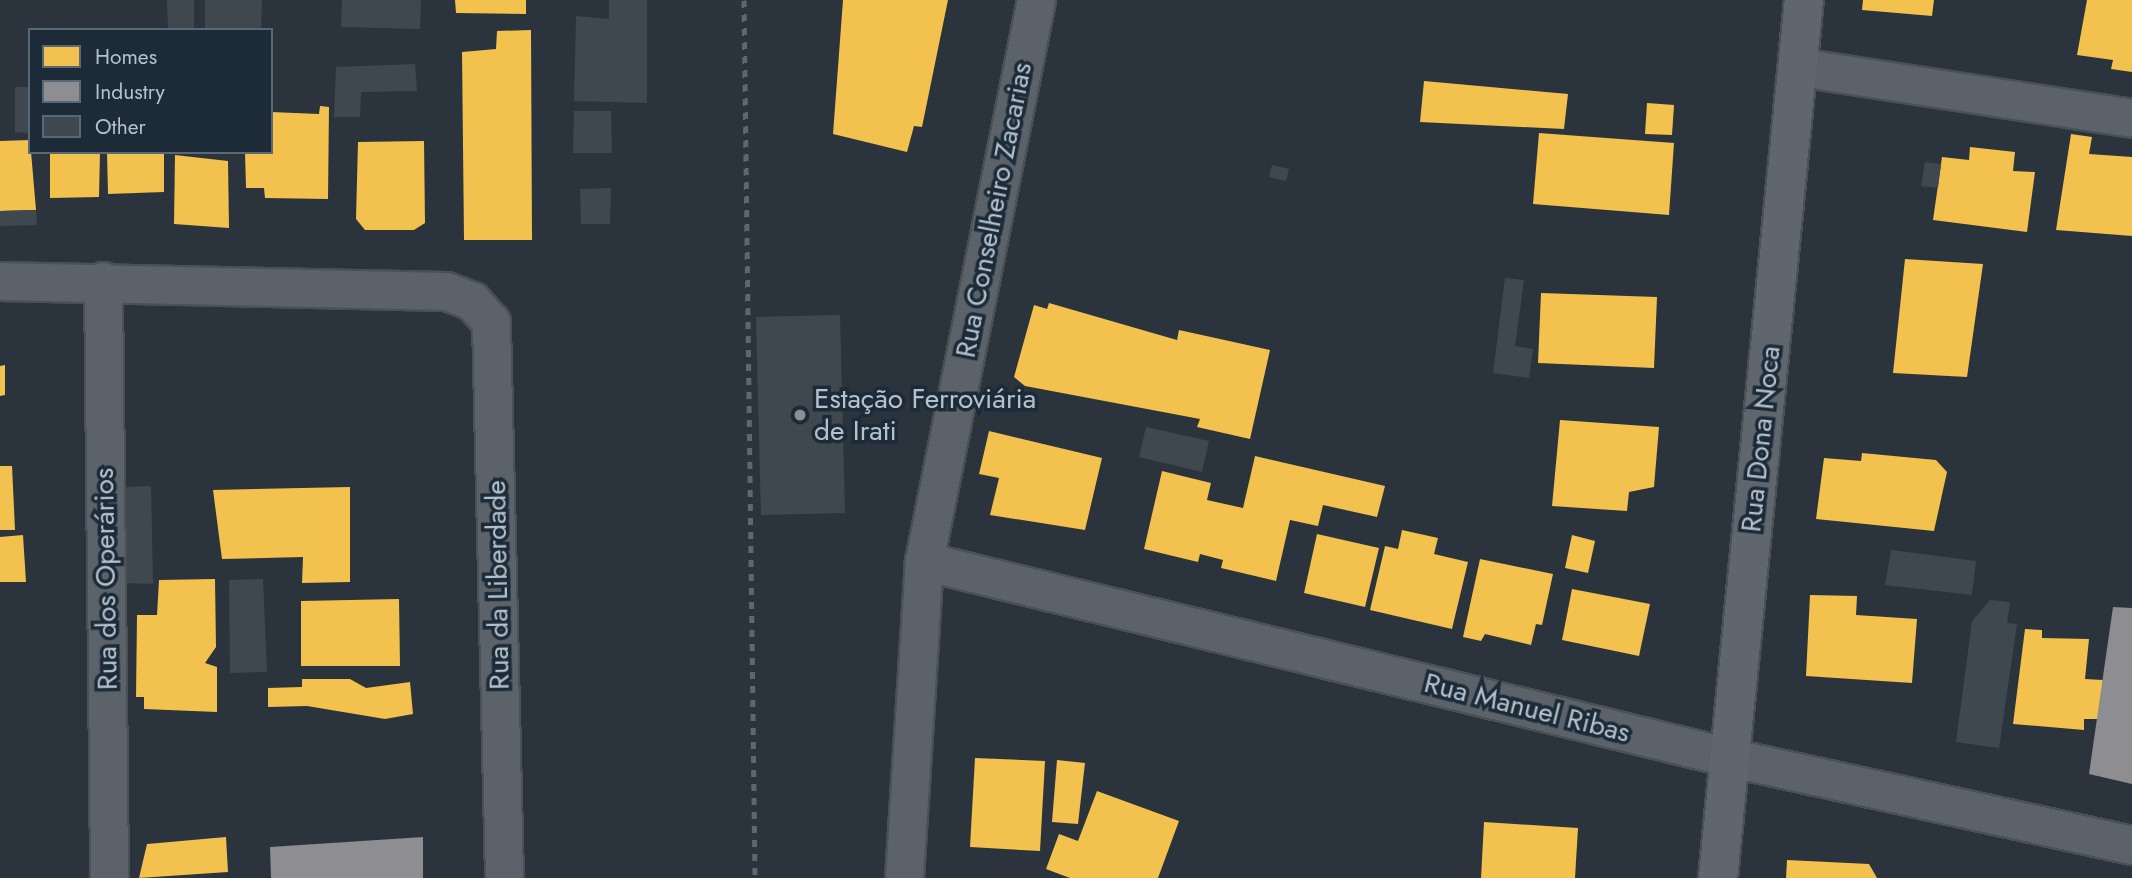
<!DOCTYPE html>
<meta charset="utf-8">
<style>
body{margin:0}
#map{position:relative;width:2132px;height:878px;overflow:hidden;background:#2b343c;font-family:Jost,sans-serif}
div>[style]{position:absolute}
.homes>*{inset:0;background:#f2c14e}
.industry>*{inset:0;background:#8d8d92}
.building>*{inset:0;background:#40484f}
.roads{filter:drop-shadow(2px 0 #495056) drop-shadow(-2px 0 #495056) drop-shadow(0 2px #495056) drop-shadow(0 -2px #495056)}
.street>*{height:37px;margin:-18.5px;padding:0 18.5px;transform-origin:18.5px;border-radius:18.5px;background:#5c6269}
.secondary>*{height:38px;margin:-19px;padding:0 19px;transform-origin:19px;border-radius:19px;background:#60666e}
.rail>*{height:5px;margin-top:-2.5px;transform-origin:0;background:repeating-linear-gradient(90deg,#5f666e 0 7px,transparent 0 14px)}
.dots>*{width:19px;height:19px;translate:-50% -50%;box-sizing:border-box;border:4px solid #1d2b38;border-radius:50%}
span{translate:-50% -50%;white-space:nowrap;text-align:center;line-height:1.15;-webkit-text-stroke:7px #1d2b38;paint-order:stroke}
.street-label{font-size:28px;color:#b5c1cd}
.poi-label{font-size:28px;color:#b5c1cd}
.left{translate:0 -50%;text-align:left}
.legend{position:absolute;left:28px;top:28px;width:245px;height:126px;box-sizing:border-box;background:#1d2b38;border:2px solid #5a6774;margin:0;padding:9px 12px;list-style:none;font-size:21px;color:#b5c1cd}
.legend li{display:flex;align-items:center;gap:14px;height:35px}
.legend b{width:35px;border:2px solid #5a6774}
</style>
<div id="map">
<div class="homes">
<i style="clip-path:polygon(455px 0,526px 0,526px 14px,456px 13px)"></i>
<i style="clip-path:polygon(843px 0,948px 0,922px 127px,914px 126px,907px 152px,833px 134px)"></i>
<i style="clip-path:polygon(1863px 0,1934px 0,1932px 16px,1862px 10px)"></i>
<i style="clip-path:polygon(2087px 0,2132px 0,2132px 72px,2111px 69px,2113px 60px,2077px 55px)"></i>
<i style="clip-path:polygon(531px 30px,532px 240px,464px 240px,462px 52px,496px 49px,497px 31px)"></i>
<i style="clip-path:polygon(1424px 81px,1568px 94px,1564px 129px,1420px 122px)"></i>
<i style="clip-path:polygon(1647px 103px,1674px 105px,1672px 135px,1645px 134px)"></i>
<i style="clip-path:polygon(320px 106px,329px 107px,328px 199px,265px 198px,264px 188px,246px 188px,245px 152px,271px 152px,271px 112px,319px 114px)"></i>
<i style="clip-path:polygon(1539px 133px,1674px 143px,1669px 215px,1533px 204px)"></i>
<i style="clip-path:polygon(2071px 134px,2092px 137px,2089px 154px,2132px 157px,2132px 236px,2056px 230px)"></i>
<i style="clip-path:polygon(30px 140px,36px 210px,0 211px,0 141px)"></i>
<i style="clip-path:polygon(424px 141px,425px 223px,414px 230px,365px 230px,356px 219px,358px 142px)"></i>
<i style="clip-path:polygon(1970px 147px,2015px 152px,2013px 171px,2035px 172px,2027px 232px,1933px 220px,1942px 157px,1969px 160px)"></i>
<i style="clip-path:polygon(50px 152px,100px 152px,99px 197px,50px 198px)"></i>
<i style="clip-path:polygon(107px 152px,164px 152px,164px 192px,108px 194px)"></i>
<i style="clip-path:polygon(175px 155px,228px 161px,229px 228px,174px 224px)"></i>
<i style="clip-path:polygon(1905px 259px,1983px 264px,1967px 377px,1893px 373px)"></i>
<i style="clip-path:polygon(1541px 293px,1657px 297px,1654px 368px,1538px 363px)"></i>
<i style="clip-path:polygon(1049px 303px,1177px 340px,1179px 330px,1270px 350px,1250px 439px,1197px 427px,1200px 419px,1025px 386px,1014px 377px,1034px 305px,1047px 309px)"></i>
<i style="clip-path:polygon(5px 365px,5px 395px,0 396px,0 366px)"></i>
<i style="clip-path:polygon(1560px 420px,1659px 427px,1654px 487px,1629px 492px,1627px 511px,1552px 506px)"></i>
<i style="clip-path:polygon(989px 431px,1102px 458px,1085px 530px,990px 515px,999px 478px,979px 474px)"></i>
<i style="clip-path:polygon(1862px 453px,1936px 460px,1947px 472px,1934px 531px,1816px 519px,1824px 458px,1861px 461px)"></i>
<i style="clip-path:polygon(1255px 456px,1385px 486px,1377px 517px,1323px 505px,1318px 526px,1290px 520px,1276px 581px,1221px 568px,1223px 560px,1200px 554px,1198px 562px,1144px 549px,1162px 471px,1211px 483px,1207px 500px,1243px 508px)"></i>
<i style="clip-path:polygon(0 466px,12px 466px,15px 530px,0 530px)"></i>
<i style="clip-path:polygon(350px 487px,350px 582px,302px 583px,303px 557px,222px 559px,213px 490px)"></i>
<i style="clip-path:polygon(1402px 530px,1438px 538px,1434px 554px,1468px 562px,1452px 629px,1370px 610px,1385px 546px,1398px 549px)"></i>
<i style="clip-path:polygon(1317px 534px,1379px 548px,1365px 607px,1304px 593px)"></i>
<i style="clip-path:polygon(23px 535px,26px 582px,0 582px,0 537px)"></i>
<i style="clip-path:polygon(1572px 535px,1595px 541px,1588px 573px,1565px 568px)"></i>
<i style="clip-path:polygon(1480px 559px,1553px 574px,1542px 625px,1536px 624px,1531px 645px,1485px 634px,1481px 641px,1463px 637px)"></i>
<i style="clip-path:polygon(215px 579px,216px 647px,205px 663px,217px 667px,217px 712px,144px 709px,144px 697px,136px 697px,137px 615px,157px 615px,159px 580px)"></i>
<i style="clip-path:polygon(1572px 589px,1650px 604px,1639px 656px,1562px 640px)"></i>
<i style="clip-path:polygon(1810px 595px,1857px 596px,1856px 615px,1917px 619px,1912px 683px,1806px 676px)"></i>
<i style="clip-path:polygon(399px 599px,400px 666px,301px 666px,301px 601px)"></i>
<i style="clip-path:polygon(2025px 629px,2042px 630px,2042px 638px,2089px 639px,2085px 679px,2103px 680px,2098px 719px,2084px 719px,2084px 730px,2013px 724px)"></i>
<i style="clip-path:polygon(302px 679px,350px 679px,366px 688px,410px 682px,413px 714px,385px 719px,307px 706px,268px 707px,268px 688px,302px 687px)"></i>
<i style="clip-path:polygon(975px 758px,1045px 761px,1040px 851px,970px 847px)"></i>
<i style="clip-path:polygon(1057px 760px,1085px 763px,1078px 824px,1052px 822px)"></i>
<i style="clip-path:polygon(1097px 791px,1179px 821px,1158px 878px,1070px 878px,1046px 869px,1059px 834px,1078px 841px)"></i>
<i style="clip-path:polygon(1484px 822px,1578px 828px,1575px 878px,1481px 878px)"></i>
<i style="clip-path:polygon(226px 837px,228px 872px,139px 878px,147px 844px)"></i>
<i style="clip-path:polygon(1787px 860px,1869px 864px,1877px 878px,1786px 878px)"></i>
</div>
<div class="industry">
<i style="clip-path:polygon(2113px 607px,2132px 608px,2132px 784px,2089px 774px)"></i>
<i style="clip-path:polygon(423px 837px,423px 878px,271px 878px,270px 847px)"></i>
</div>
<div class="building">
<i style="clip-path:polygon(167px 0,194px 0,194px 30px,168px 30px)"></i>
<i style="clip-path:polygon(205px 0,262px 0,261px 30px,205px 30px)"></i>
<i style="clip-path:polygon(342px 0,421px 0,420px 29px,341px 27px)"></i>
<i style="clip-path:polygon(609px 0,647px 0,647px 103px,574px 101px,576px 16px,609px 19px)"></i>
<i style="clip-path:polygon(415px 64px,417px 91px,361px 92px,360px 117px,334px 117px,336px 67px)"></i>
<i style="clip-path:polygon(15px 87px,30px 87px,30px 133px,15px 132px)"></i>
<i style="clip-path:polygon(574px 111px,611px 111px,612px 153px,573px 153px)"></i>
<i style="clip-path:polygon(1925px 162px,1941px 164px,1938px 188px,1921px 186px)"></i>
<i style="clip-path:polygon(1272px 165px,1289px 169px,1286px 181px,1269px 177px)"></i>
<i style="clip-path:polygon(611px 188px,610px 224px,581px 224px,580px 189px)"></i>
<i style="clip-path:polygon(36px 210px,37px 225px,0 226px,0 211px)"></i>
<i style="clip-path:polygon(1505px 278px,1524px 280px,1515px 346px,1533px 349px,1529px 378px,1493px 373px)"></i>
<i style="clip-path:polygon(840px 315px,845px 513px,761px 515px,756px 317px)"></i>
<i style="clip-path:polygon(1146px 427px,1209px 441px,1202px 472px,1139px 457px)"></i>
<i style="clip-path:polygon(151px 486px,153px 584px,124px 583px,123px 487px)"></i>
<i style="clip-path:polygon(1891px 550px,1976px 561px,1972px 595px,1885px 585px)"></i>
<i style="clip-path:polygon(263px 579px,267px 672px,230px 673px,229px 580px)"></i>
<i style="clip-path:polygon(1990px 600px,2010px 602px,2007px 623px,2017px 624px,1999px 748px,1956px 742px,1972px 621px)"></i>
</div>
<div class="roads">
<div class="street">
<i style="left:1799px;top:67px;width:337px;rotate:8.7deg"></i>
<i style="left:0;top:281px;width:446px;rotate:1.3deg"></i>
<i style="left:446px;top:291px;width:28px;rotate:21deg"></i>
<i style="left:472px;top:301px;width:28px;rotate:48deg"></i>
<i style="left:491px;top:322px;width:556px;rotate:88.66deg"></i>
<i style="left:103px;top:281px;width:597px;rotate:89.42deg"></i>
<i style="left:924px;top:561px;width:828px;rotate:13.7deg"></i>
<i style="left:1728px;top:757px;width:413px;rotate:12.3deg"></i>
<i style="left:904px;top:878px;width:318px;rotate:-86.4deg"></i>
<i style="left:924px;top:561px;width:572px;rotate:-78.71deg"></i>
</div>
<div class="secondary">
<i style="left:1718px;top:878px;width:882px;rotate:-84.41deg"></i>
</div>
</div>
<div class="rail">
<i style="left:744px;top:0;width:878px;rotate:89.28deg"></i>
</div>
<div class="dots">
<i style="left:800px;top:415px;background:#85909a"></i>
</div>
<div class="street-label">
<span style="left:994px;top:210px;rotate:-79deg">Rua Conselheiro Zacarias</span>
<span style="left:1761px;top:439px;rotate:-84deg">Rua Dona Noca</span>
<span style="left:106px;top:579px;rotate:-91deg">Rua dos Operários</span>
<span style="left:498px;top:585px;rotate:-91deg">Rua da Liberdade</span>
<span style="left:1527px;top:708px;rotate:14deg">Rua Manuel Ribas</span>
</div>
<div class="poi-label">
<span class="left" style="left:814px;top:415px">Estação Ferroviária<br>de Irati</span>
</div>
<ul class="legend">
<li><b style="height:19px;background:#f2c14e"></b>Homes</li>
<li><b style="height:19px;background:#8d8d92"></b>Industry</li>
<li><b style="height:19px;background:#40484f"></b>Other</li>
</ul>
</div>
